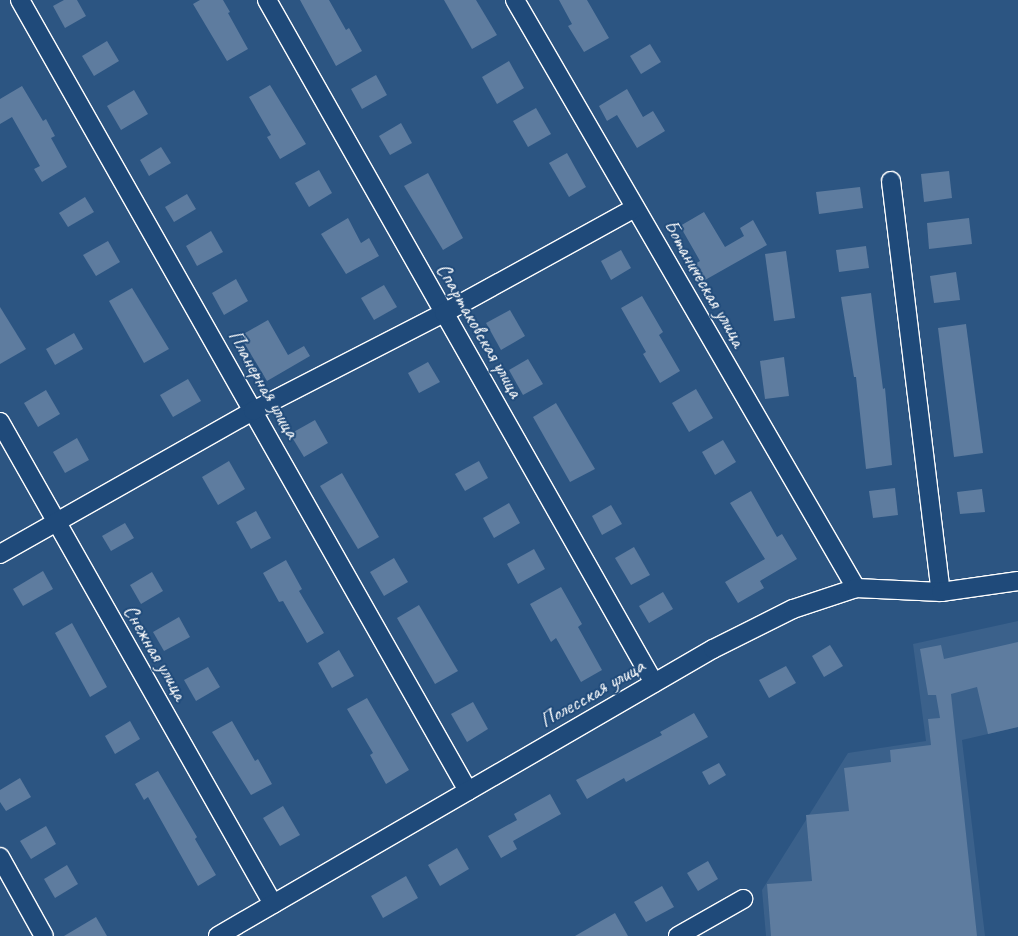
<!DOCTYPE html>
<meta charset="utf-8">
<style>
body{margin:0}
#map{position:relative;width:1018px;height:936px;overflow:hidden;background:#2c5582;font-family:Caveat,sans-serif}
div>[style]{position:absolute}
.built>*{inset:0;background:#3b618b}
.building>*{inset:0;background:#5e7c9f}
.roads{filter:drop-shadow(1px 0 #fff) drop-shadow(-1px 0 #fff) drop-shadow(0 1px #fff) drop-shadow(0 -1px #fff)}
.minor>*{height:18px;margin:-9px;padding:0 9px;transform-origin:9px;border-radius:9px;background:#1f4a7a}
span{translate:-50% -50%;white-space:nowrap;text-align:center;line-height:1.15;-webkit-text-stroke:4px #1f4a7a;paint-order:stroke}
.street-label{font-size:21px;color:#fff}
</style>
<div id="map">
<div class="built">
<i style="clip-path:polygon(1018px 621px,1018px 727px,962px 740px,985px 936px,766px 936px,762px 890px,848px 753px,926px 741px,913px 644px)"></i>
</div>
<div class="building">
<i style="clip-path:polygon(64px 0,77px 0,86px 16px,65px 28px,53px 6px)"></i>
<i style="clip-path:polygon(200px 0,223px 0,230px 12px,228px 13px,248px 49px,227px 61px,193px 4px)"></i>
<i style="clip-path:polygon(300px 0,329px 0,346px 30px,349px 28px,362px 51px,336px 66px)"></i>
<i style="clip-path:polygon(444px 0,476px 0,497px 35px,472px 49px)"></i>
<i style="clip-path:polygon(559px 0,587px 0,609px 38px,584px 52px,568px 26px,572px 24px)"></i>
<i style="clip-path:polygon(107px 41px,119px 61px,94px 76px,82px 56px)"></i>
<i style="clip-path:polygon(650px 44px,661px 62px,641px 74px,630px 56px)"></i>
<i style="clip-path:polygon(509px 61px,524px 88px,497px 104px,482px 77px)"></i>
<i style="clip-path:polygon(376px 75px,387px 95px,362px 109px,351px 89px)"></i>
<i style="clip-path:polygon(270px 85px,306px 144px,280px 159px,267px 137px,271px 135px,249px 97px)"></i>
<i style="clip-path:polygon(22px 86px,43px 121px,46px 119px,55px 136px,51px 138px,67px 167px,42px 182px,34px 169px,40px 166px,12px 117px,0 124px,0 99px)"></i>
<i style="clip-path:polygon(627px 89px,643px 117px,653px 111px,665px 131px,637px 148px,617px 115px,607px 121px,599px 106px)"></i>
<i style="clip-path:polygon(134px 90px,148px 114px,121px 130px,107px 106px)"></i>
<i style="clip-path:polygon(536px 108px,551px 134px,528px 147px,513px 121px)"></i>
<i style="clip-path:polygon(401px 123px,412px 143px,390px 155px,379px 136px)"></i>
<i style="clip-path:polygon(161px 147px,171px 163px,149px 176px,140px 160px)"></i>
<i style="clip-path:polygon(567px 153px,586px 187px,569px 197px,549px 163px)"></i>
<i style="clip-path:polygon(319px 170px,332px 193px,309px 207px,295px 183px)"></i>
<i style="clip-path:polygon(949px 171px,952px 198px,924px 202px,921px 174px)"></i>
<i style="clip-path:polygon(428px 173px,463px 238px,443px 250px,404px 186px)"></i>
<i style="clip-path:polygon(860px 187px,863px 208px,819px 214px,816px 192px)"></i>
<i style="clip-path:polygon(187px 194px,196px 209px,174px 222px,165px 207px)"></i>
<i style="clip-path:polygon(85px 197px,94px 212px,68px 227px,59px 213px)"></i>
<i style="clip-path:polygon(704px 212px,725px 247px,744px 236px,740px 228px,753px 220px,767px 245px,698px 284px,688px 268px,700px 261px,680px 226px)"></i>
<i style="clip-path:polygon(348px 218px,361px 243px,369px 238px,379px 256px,346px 274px,321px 234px)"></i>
<i style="clip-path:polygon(969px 218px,972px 244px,929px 249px,927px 223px)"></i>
<i style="clip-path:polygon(211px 231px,223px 252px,197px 266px,186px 246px)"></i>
<i style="clip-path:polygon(108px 241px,120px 262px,96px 276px,83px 255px)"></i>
<i style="clip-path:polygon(866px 246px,869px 268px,839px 272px,836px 250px)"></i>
<i style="clip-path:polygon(621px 250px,631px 268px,611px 280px,601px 261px)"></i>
<i style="clip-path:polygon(786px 251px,795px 318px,774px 321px,765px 254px)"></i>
<i style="clip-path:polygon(956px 272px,960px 300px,934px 303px,930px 276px)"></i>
<i style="clip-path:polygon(236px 279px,248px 301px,224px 315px,212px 293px)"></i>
<i style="clip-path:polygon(384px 285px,397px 307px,374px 320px,361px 298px)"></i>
<i style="clip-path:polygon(132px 288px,169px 349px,144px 363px,109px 301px)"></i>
<i style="clip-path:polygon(871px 293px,883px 389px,885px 388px,892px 465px,866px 469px,856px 377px,854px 377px,841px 297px)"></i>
<i style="clip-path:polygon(642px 296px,663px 332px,659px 335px,680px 371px,660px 383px,643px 354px,646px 352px,621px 308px)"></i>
<i style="clip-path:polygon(0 307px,26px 349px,0 364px)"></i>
<i style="clip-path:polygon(510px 310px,525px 336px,501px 350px,486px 323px)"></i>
<i style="clip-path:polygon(268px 320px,288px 355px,304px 346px,310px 356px,267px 381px,240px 336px)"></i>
<i style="clip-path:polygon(966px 324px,983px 453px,954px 457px,938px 328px)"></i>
<i style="clip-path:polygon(74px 333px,83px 349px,55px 365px,46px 349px)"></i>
<i style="clip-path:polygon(784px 357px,789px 396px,765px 399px,760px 361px)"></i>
<i style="clip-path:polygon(528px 359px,543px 384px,523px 395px,509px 370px)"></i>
<i style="clip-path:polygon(428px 362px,440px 382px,419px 393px,408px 373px)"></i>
<i style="clip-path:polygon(188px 379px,201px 401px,173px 417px,160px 395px)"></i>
<i style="clip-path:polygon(696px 389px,713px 418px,689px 432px,672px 403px)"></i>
<i style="clip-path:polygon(46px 390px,60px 414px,38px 427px,24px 403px)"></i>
<i style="clip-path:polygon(556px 403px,595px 469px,570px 482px,533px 417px)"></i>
<i style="clip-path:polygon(315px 420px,328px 443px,304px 457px,290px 434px)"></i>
<i style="clip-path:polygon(77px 438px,89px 460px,65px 473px,53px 452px)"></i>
<i style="clip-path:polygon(723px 440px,736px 462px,715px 475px,702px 452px)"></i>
<i style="clip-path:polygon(229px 461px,245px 489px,218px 505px,202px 477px)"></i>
<i style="clip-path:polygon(479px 461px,488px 478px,465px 491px,455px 474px)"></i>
<i style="clip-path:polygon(342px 473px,379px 537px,358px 549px,320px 486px)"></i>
<i style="clip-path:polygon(895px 488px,898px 515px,873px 518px,869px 491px)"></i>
<i style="clip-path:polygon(982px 489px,985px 512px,960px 514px,957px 492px)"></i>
<i style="clip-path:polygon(751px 491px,777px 537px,782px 534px,797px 559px,760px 581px,764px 588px,738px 603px,725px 582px,765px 559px,730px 503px)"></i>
<i style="clip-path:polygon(509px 503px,520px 523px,494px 538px,483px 518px)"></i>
<i style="clip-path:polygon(611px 505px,622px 524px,602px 535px,592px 516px)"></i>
<i style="clip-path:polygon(256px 511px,271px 538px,251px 549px,236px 522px)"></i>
<i style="clip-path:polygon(125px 523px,134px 538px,111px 551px,102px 536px)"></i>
<i style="clip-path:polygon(634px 547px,650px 575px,631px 585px,615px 558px)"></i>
<i style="clip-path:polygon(534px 549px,545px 569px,518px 584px,507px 564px)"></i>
<i style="clip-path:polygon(394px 558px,408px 582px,384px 596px,370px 572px)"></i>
<i style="clip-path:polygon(286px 560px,302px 589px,299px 591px,324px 633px,307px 643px,283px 601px,279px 602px,263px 573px)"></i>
<i style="clip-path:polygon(43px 571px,53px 589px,23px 606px,13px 589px)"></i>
<i style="clip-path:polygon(152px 572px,163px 591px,141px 604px,130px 585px)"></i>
<i style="clip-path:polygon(561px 587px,582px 624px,578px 627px,602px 670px,581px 682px,556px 638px,551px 642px,530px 604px)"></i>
<i style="clip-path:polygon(663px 592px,673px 609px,649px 623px,639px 606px)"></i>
<i style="clip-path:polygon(419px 605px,458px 671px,435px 684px,397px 618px)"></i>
<i style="clip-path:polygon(179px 617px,190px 637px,164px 651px,153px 632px)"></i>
<i style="clip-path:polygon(72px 623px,107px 687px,90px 697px,55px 633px)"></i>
<i style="clip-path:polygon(1018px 642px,1018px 727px,988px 734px,977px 687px,951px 694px,977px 936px,771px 936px,767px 884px,812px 881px,806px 815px,849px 811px,844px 768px,891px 762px,890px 750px,931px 745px,928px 719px,940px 718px,936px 695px,928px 695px,920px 649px,941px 645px,944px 659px)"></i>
<i style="clip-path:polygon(830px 645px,843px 666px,824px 677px,812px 656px)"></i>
<i style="clip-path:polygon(339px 650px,354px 676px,332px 688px,318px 663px)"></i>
<i style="clip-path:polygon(786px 666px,796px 683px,769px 698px,759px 680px)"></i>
<i style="clip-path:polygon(208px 667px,220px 687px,196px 701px,184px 680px)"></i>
<i style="clip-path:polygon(367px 698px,409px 770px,386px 784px,370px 755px,373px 753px,347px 709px)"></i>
<i style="clip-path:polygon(473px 702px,488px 729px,467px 742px,451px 714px)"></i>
<i style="clip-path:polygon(694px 713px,708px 737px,626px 782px,624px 778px,587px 799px,576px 780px,662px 735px,660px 732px)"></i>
<i style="clip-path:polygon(130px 721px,140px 739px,115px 754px,105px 736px)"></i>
<i style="clip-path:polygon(232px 721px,255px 761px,258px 759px,272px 784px,251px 795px,212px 732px)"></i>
<i style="clip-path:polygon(719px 763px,726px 775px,709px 785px,702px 772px)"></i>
<i style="clip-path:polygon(158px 771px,197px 837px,195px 839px,216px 875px,198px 886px,148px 797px,144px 800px,135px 784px)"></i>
<i style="clip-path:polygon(20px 778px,31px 797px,6px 811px,0 802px,0 790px)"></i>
<i style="clip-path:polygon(550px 794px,561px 814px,513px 841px,517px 849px,501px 858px,488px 836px,517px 820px,514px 814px)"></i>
<i style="clip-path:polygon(283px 806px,300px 835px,280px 846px,263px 818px)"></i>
<i style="clip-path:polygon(46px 826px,56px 844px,31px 859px,20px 841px)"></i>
<i style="clip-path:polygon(457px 848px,469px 869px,440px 886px,428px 865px)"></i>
<i style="clip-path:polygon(708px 861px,718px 879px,698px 891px,687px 873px)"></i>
<i style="clip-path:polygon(67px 865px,78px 884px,55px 898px,44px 879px)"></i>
<i style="clip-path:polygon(406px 876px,418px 898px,383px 918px,371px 896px)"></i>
<i style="clip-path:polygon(662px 886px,674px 907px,646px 922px,634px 902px)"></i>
<i style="clip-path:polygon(615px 913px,628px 936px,575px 936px)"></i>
<i style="clip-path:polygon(96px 917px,107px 936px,64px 936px)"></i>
</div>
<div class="roads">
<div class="minor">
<i style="left:20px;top:0;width:909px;rotate:60.47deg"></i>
<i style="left:267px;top:0;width:785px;rotate:60.46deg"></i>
<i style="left:515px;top:0;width:680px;rotate:59.89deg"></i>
<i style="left:891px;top:181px;width:414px;rotate:83.1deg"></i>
<i style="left:0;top:422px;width:554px;rotate:60.47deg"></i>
<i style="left:0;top:554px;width:291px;rotate:-29.5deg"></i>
<i style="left:253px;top:411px;width:215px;rotate:-27.2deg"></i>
<i style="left:444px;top:313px;width:218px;rotate:-28.8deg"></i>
<i style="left:0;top:857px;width:90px;rotate:60.9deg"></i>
<i style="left:218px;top:936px;width:572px;rotate:-30.11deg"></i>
<i style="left:713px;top:649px;width:89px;rotate:-26.6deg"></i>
<i style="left:793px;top:609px;width:66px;rotate:-18.4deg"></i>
<i style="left:856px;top:588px;width:85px;rotate:2.7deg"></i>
<i style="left:941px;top:592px;width:78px;rotate:-8.1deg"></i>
<i style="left:678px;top:936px;width:75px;rotate:-29.6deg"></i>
</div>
</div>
<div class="street-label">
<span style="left:705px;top:283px;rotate:60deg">Ботаническая улица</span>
<span style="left:480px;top:330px;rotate:60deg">Спартаковская улица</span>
<span style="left:264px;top:384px;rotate:60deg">Планерная улица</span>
<span style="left:156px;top:652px;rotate:60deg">Снежная улица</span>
<span style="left:592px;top:693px;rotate:-30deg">Полесская улица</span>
</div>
</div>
